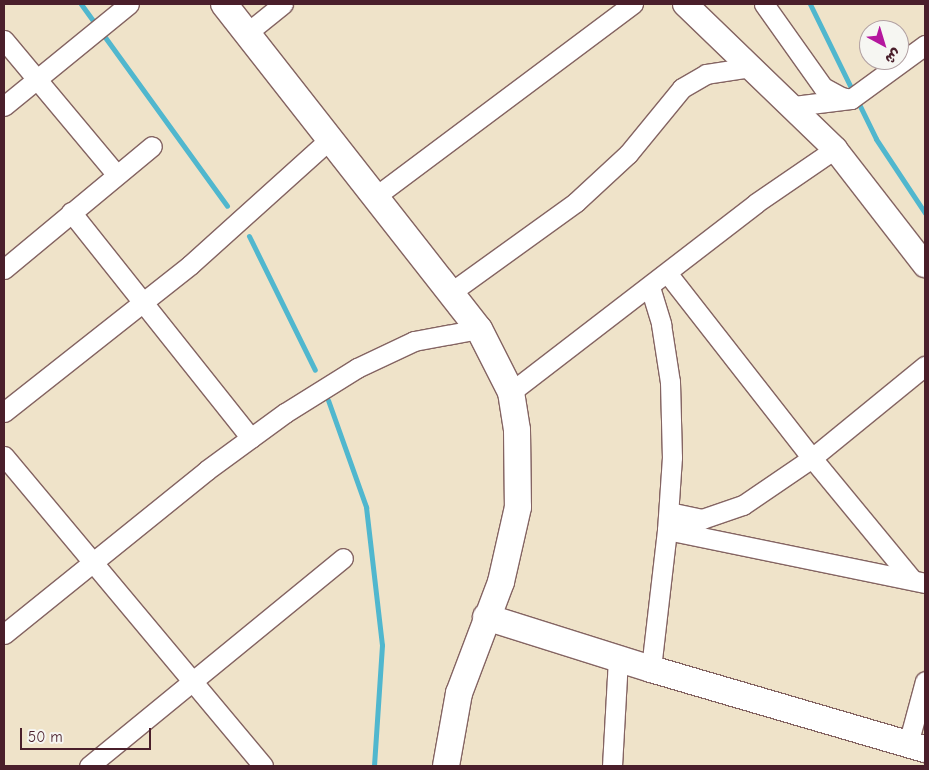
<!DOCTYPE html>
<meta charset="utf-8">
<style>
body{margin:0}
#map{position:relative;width:929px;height:770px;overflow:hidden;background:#efe3c9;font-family:"Comic Neue","Playpen Sans Arabic",sans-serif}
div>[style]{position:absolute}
.stream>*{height:5px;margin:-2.5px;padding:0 2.5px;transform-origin:2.5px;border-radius:2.5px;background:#50b7ce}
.roads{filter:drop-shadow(1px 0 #846462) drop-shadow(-1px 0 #846462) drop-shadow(0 1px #846462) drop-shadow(0 -1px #846462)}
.minor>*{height:19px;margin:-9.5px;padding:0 9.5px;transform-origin:9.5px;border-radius:9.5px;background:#fff}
.tertiary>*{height:24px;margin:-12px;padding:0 12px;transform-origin:12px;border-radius:12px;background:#fff}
.secondary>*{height:26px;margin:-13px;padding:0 13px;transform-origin:13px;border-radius:13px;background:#fff}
span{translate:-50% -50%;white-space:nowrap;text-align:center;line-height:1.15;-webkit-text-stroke:5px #f6f6f2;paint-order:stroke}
.frame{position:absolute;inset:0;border:5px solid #4a1f2b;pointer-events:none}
.north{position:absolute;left:859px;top:20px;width:50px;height:50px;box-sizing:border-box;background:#f6f6f2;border:1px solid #b1a0a2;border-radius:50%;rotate:141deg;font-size:14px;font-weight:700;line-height:20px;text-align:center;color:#4a1f2b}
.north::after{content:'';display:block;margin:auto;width:18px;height:22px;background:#b5179e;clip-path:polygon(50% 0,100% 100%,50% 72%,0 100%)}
.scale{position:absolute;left:20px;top:728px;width:131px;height:22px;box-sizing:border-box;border:2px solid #4a1f2b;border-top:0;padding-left:6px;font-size:15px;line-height:18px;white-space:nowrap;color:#4a1f2b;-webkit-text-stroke:4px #f6f6f2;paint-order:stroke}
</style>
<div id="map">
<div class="stream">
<i style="left:81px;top:4px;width:249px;rotate:54.1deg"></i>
<i style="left:810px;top:4px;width:150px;rotate:63.9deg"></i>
<i style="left:876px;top:139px;width:89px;rotate:56.5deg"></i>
<i style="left:249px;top:236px;width:149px;rotate:63.8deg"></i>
<i style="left:328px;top:400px;width:114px;rotate:70.4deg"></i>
<i style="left:366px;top:507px;width:139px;rotate:83.4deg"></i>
<i style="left:382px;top:645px;width:121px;rotate:93.8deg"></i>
</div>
<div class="roads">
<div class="minor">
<i style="left:764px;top:4px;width:102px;rotate:54.6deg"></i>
<i style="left:823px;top:87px;width:21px;rotate:29deg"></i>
<i style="left:841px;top:97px;width:10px;rotate:11deg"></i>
<i style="left:247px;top:33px;width:46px;rotate:-38.9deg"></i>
<i style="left:4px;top:40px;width:175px;rotate:50.1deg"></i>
<i style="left:4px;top:106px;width:161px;rotate:-39.2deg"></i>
<i style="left:794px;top:106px;width:57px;rotate:-7deg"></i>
<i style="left:851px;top:99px;width:92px;rotate:-36.1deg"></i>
<i style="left:376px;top:196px;width:321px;rotate:-36.8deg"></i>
<i style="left:71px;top:212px;width:289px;rotate:51.5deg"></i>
<i style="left:4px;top:269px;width:192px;rotate:-39.7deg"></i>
<i style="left:668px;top:274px;width:234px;rotate:52deg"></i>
<i style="left:812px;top:458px;width:156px;rotate:50.5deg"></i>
<i style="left:650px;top:287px;width:39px;rotate:73deg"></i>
<i style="left:661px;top:324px;width:59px;rotate:81.2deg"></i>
<i style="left:670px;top:382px;width:75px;rotate:88.5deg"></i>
<i style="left:672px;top:457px;width:73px;rotate:93.9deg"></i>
<i style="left:667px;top:530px;width:140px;rotate:96.6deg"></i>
<i style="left:450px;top:293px;width:155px;rotate:-35.8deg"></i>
<i style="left:576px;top:202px;width:71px;rotate:-42.7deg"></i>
<i style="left:628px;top:154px;width:85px;rotate:-50.7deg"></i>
<i style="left:682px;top:88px;width:28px;rotate:-30deg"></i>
<i style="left:706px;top:74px;width:47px;rotate:-8.7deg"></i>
<i style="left:511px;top:392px;width:309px;rotate:-37.6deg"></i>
<i style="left:756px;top:203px;width:96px;rotate:-34.4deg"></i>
<i style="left:4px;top:412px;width:237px;rotate:-38.3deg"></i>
<i style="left:190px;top:265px;width:187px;rotate:-42deg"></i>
<i style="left:4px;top:456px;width:404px;rotate:50.1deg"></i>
<i style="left:669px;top:512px;width:34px;rotate:12deg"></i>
<i style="left:702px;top:519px;width:43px;rotate:-18.9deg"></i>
<i style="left:743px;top:505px;width:83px;rotate:-34.3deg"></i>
<i style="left:812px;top:458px;width:146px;rotate:-39.2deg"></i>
<i style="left:667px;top:530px;width:263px;rotate:11.6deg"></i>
<i style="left:4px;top:634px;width:261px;rotate:-38.9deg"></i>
<i style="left:207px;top:470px;width:97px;rotate:-36.2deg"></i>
<i style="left:285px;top:413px;width:85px;rotate:-32deg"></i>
<i style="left:357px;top:368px;width:63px;rotate:-25.3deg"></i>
<i style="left:414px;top:341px;width:66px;rotate:-10.5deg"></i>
<i style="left:908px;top:744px;width:65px;rotate:-74.9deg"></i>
<i style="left:89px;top:766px;width:328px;rotate:-39.3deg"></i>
<i style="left:612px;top:766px;width:108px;rotate:-86.8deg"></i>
</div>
<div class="tertiary">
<i style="left:685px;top:4px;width:209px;rotate:44deg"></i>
<i style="left:835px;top:149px;width:147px;rotate:52.2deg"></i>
</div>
<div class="secondary">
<i style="left:224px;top:4px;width:413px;rotate:51.9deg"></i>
<i style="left:479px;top:329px;width:71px;rotate:63.1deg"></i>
<i style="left:511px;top:392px;width:38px;rotate:81deg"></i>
<i style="left:517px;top:430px;width:77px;rotate:89.3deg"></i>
<i style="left:518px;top:507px;width:77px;rotate:102.8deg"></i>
<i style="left:501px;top:582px;width:119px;rotate:110.7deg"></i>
<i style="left:459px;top:693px;width:74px;rotate:100.1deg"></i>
<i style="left:486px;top:617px;width:173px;rotate:17.5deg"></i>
<i style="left:651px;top:669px;width:285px;rotate:16.3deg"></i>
</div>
</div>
<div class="frame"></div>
<div class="north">ش</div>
<div class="scale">50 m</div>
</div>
